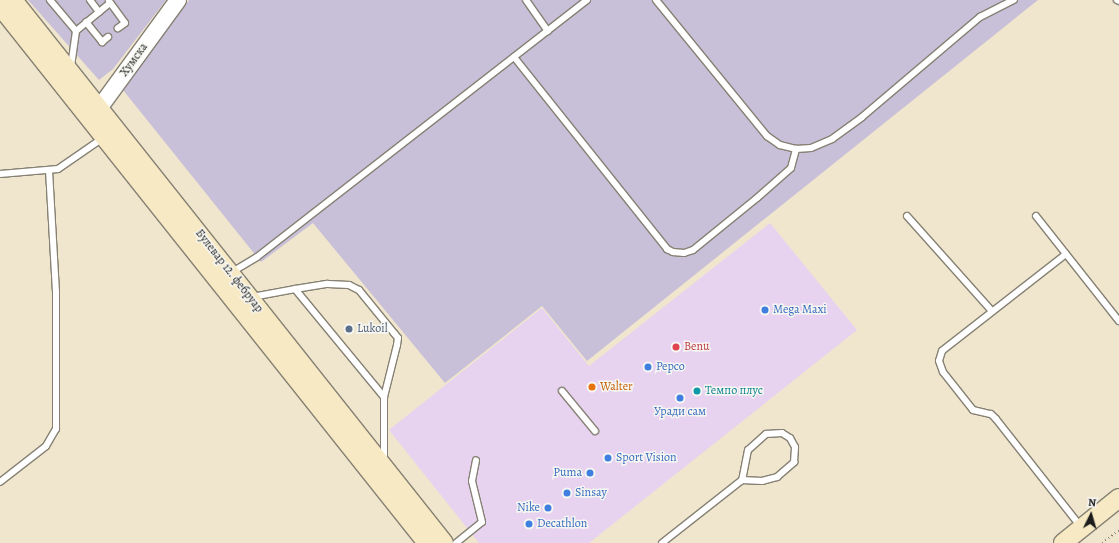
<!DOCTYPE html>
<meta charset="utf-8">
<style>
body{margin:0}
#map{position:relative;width:1119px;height:543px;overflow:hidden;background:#f0e6cd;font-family:Alegreya,serif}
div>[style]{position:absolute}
.built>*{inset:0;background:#e7d2f0}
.industrial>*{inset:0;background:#c8bfd8}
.path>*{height:2px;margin-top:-1px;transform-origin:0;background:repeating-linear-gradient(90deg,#868174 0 1px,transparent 0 4px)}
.roads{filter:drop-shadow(1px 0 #868174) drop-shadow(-1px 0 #868174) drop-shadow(0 1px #868174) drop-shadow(0 -1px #868174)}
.service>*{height:6px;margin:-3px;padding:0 3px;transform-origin:3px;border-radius:3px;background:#fff}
.tertiary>*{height:16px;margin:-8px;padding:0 8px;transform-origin:8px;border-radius:8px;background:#fff}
.secondary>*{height:18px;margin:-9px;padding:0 9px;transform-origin:9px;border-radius:9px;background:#f7e9c3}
.dots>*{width:11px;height:11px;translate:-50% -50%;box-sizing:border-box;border:2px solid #f6f6f2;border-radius:50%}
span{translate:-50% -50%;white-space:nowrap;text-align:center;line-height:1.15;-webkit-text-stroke:3px #f6f6f2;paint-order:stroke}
.street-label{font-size:12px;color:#1c1c1c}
.shop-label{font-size:12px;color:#366cbe}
.left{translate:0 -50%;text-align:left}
.right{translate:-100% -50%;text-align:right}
.service-label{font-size:12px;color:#4e5e75}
.health-label{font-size:12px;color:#be3a42}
.food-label{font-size:12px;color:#c56008}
.culture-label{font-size:12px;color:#0d838f}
.north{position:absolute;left:1071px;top:495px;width:40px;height:40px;-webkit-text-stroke:3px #f6f6f2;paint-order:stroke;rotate:5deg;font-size:11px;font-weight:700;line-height:16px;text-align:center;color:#1c1c1c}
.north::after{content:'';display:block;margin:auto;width:14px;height:18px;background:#1c1c1c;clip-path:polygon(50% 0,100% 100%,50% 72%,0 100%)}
</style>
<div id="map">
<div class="built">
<i style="clip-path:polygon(770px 223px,857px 330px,589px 543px,479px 543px,389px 430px,542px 308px,589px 366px)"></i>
</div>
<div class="industrial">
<i style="clip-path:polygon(28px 0,166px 0,113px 69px,99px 80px)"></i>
<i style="clip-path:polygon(189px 0,1038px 0,587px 361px,542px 306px,445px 383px,313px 223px,261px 262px,123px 90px)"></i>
</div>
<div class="path">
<i style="left:1102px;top:543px;width:21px;rotate:-37deg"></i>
</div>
<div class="roads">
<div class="service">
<i style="left:50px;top:0;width:40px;rotate:50deg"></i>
<i style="left:76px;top:31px;width:37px;rotate:98deg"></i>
<i style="left:90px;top:0;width:15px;rotate:53deg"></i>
<i style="left:526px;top:0;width:38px;rotate:55deg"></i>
<i style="left:656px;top:0;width:176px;rotate:50.8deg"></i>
<i style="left:767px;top:136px;width:16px;rotate:35deg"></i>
<i style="left:780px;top:145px;width:16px;rotate:14deg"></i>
<i style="left:796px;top:149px;width:15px;rotate:-4deg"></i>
<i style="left:811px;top:148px;width:23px;rotate:-23deg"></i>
<i style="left:832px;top:139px;width:37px;rotate:-36deg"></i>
<i style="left:862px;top:117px;width:155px;rotate:-40.3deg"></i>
<i style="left:980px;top:17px;width:38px;rotate:-27deg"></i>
<i style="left:1117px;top:0;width:2px;rotate:27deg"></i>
<i style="left:109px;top:1px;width:27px;rotate:54deg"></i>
<i style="left:125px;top:23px;width:9px;rotate:144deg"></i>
<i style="left:86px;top:22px;width:26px;rotate:51deg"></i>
<i style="left:102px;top:42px;width:8px;rotate:-40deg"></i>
<i style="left:76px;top:31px;width:44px;rotate:-39.5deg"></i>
<i style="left:514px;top:57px;width:246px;rotate:51.4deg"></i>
<i style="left:667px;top:249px;width:7px;rotate:27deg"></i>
<i style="left:673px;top:252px;width:11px;rotate:5deg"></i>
<i style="left:684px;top:253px;width:9px;rotate:-18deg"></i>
<i style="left:693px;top:250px;width:82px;rotate:-39.1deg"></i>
<i style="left:757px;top:198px;width:45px;rotate:-41.4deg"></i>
<i style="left:791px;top:168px;width:20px;rotate:-75deg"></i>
<i style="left:0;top:174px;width:58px;rotate:-4.9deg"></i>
<i style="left:58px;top:169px;width:55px;rotate:-34.6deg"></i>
<i style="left:907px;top:216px;width:127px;rotate:48.2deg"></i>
<i style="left:1036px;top:216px;width:134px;rotate:51.7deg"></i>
<i style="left:1066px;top:254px;width:157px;rotate:142deg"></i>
<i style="left:942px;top:351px;width:10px;rotate:107deg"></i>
<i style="left:939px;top:361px;width:12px;rotate:70deg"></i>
<i style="left:943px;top:372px;width:48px;rotate:51.7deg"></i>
<i style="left:973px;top:410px;width:18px;rotate:13deg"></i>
<i style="left:991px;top:414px;width:7px;rotate:45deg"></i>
<i style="left:996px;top:419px;width:137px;rotate:51.8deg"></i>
<i style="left:232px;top:272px;width:29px;rotate:-31deg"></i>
<i style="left:257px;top:257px;width:418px;rotate:-37.9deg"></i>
<i style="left:295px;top:289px;width:33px;rotate:-9deg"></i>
<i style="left:328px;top:284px;width:21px;rotate:3deg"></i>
<i style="left:349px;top:285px;width:11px;rotate:27deg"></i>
<i style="left:359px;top:290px;width:55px;rotate:50.9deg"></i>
<i style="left:394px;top:333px;width:6px;rotate:51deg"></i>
<i style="left:398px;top:338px;width:7px;rotate:98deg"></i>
<i style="left:397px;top:345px;width:54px;rotate:104deg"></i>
<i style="left:252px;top:297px;width:44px;rotate:-10.5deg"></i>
<i style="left:295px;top:289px;width:140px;rotate:50.5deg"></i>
<i style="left:384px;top:397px;width:63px;rotate:90deg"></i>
<i style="left:562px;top:391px;width:52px;rotate:50.5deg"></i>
<i style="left:0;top:482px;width:58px;rotate:-38deg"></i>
<i style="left:46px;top:446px;width:20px;rotate:-60deg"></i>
<i style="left:56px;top:429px;width:137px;rotate:-90deg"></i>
<i style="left:56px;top:292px;width:121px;rotate:-93.3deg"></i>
<i style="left:456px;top:543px;width:33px;rotate:-39deg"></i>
<i style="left:482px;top:522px;width:42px;rotate:-103.7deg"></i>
<i style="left:472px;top:481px;width:21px;rotate:-79deg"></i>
<i style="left:662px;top:543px;width:102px;rotate:-38.2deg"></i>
<i style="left:742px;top:480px;width:20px;rotate:3deg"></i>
<i style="left:762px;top:481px;width:16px;rotate:-15deg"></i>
<i style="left:777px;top:477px;width:23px;rotate:-41deg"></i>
<i style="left:794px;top:462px;width:15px;rotate:-86deg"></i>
<i style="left:795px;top:447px;width:10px;rotate:-119deg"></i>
<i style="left:790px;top:438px;width:9px;rotate:-148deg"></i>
<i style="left:782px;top:433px;width:16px;rotate:176deg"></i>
<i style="left:766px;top:434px;width:24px;rotate:138deg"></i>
<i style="left:748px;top:450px;width:31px;rotate:101deg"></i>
</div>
<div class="tertiary">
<i style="left:92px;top:118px;width:146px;rotate:-53.9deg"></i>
</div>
<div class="secondary">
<i style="left:13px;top:0;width:693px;rotate:51.56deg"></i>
<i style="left:0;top:6px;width:686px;rotate:51.51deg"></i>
<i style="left:1063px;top:543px;width:72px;rotate:-38.8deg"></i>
</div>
</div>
<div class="dots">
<i style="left:765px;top:310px;background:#3f7fe0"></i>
<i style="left:349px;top:329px;background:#5c6f8a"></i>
<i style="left:676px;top:347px;background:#e0444e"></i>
<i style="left:648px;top:367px;background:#3f7fe0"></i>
<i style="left:592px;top:387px;background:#e8710a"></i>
<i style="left:697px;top:391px;background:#0f9aa8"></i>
<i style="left:680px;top:398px;background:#3f7fe0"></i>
<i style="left:608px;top:458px;background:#3f7fe0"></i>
<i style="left:590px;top:473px;background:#3f7fe0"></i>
<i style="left:567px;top:493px;background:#3f7fe0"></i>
<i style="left:548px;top:508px;background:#3f7fe0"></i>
<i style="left:529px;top:524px;background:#3f7fe0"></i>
</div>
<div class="street-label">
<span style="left:134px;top:60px;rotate:-54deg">Хумска</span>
<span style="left:229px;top:271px;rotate:52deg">Булевар 12. фебруар</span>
</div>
<div class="shop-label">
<span class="left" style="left:773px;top:310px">Mega Maxi</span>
<span class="left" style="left:656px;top:367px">Pepco</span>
<span style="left:680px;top:412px">Уради сам</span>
<span class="left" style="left:616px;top:458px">Sport Vision</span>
<span class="right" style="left:582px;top:473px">Puma</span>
<span class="left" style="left:575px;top:493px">Sinsay</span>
<span class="right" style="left:540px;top:508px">Nike</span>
<span class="left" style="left:537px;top:524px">Decathlon</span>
</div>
<div class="service-label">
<span class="left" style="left:357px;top:329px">Lukoil</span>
</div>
<div class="health-label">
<span class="left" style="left:684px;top:347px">Benu</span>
</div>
<div class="food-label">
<span class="left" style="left:600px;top:387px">Walter</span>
</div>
<div class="culture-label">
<span class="left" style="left:705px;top:391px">Темпо плус</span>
</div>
<div class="north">N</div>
</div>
